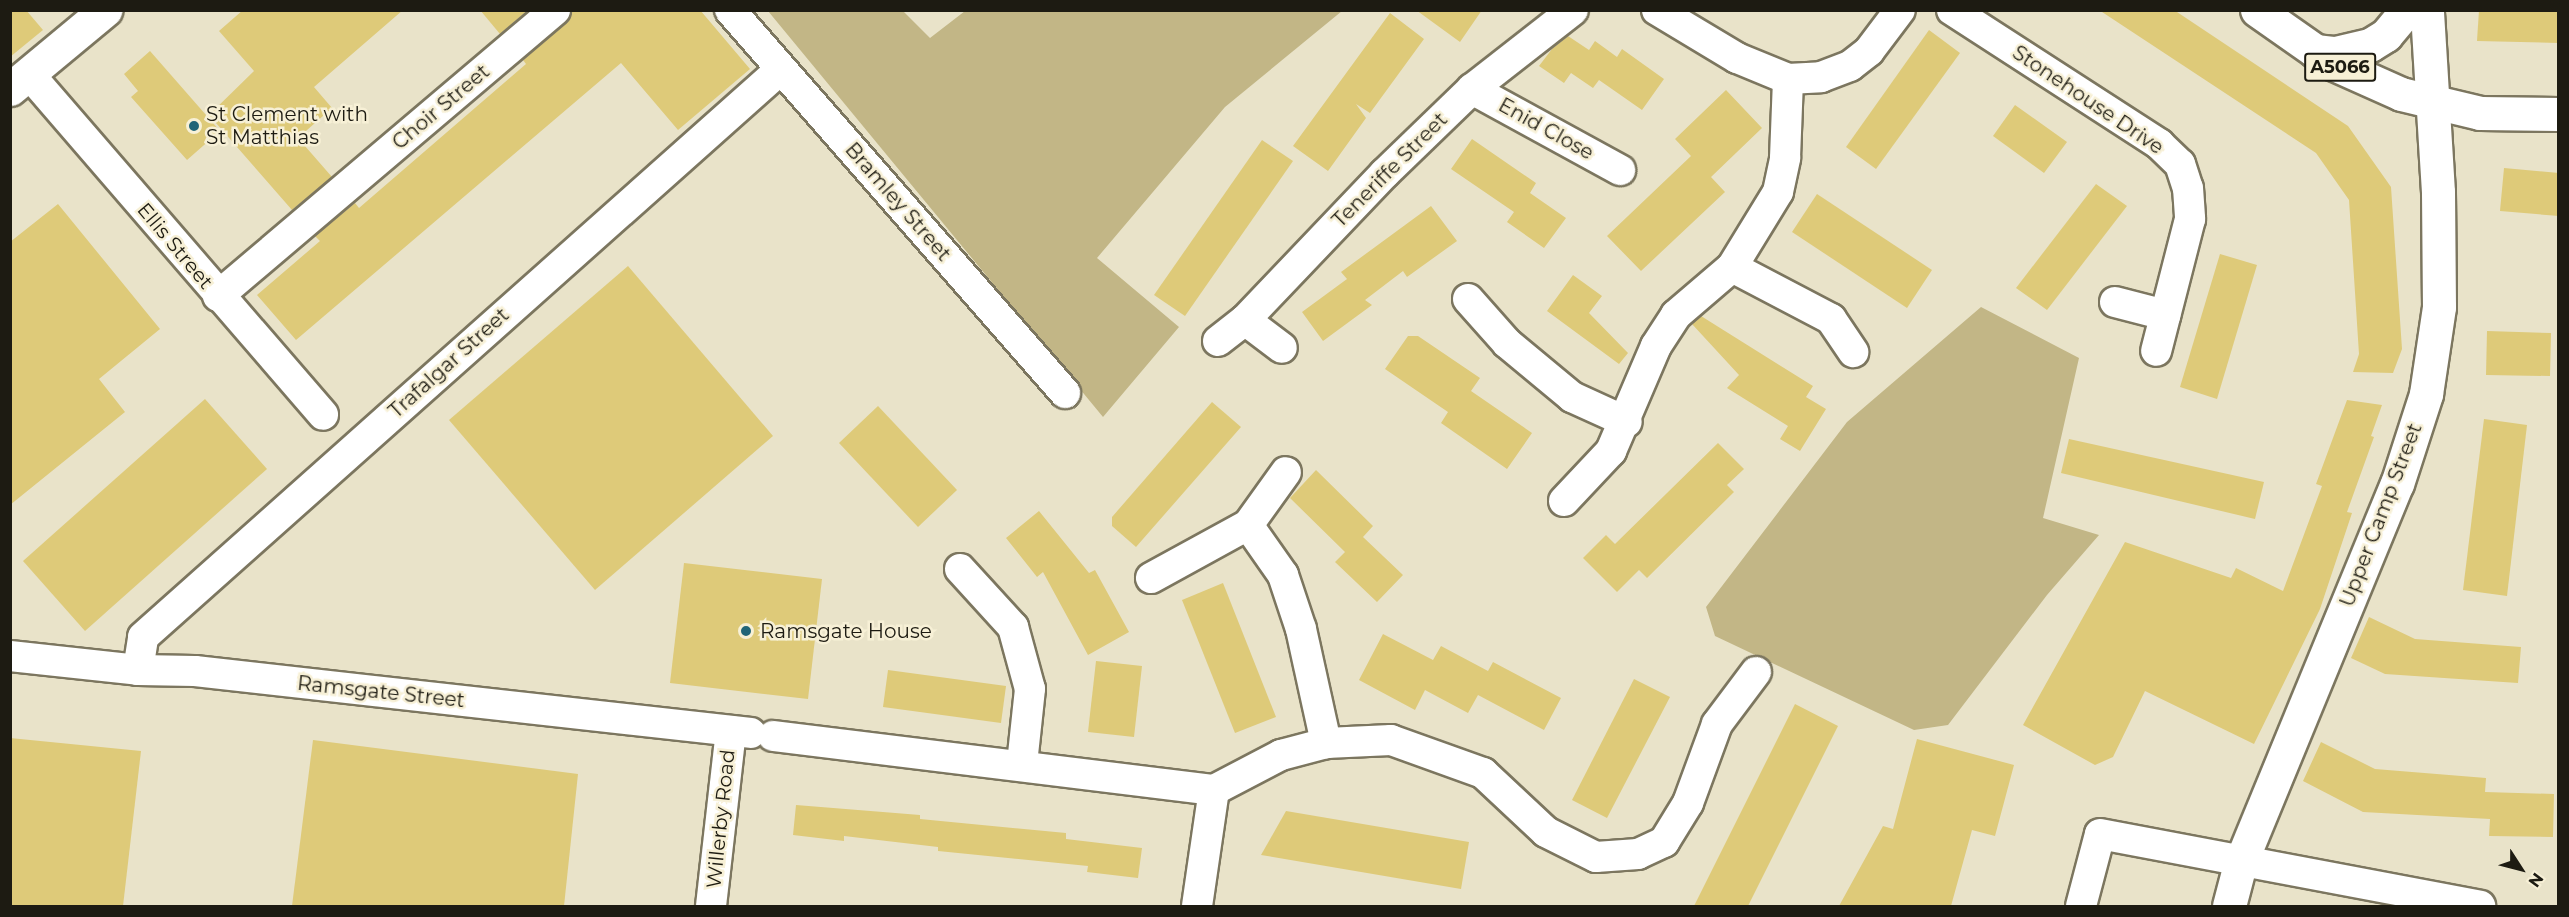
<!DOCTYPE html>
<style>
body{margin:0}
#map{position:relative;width:2569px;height:917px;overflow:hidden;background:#e9e3c9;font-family:Montserrat,sans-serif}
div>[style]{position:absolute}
.green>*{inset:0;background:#c2b686}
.building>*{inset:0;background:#deca79}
.roads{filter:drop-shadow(2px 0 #7c765f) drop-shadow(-2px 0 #7c765f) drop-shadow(0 2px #7c765f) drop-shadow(0 -2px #7c765f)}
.street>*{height:30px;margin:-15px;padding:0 15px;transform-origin:15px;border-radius:15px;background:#fff}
.secondary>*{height:33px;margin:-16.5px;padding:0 16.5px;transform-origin:16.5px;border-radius:16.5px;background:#fff}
.primary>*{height:33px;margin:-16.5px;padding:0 16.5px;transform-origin:16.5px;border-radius:16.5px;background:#fff}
.dots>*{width:16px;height:16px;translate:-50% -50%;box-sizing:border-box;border:3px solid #f7f0d6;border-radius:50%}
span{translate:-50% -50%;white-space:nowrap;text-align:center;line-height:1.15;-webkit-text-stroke:5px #f7f0d6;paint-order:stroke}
.shield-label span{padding:2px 4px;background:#f7f0d6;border:2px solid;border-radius:4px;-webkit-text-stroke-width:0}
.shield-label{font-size:18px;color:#1d1b12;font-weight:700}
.street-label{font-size:20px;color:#1d1b12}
.poi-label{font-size:20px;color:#1d1b12}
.left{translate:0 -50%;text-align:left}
.frame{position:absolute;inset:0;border:12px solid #1d1b12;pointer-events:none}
.north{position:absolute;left:2491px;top:839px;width:60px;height:60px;-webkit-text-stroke:4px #f7f0d6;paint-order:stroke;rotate:126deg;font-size:16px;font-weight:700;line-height:24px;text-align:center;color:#1d1b12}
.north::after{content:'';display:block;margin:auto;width:21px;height:27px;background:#1d1b12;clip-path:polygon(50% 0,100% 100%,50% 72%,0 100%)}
</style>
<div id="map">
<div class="green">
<i style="clip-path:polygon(768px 11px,903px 11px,930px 38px,965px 11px,1342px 11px,1225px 107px,1097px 258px,1179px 327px,1103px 417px)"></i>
<i style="clip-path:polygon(1981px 307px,2079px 358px,2043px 518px,2099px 535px,2047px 595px,1948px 725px,1914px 730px,1715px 636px,1706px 607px,1847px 422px)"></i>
</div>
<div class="building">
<i style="clip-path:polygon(10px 10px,26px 10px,43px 30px,10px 57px)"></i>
<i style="clip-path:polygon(243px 10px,403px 10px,314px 87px,332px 108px,298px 138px,332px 177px,292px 210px,209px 115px,254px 71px,219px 31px)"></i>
<i style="clip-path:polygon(480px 10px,528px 10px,500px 34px)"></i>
<i style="clip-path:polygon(572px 10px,700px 10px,750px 69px,678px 130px,621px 63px,296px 340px,257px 295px,320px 241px,315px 236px,355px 203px,359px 208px,526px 64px,523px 60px,566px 23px)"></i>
<i style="clip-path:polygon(1416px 10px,1482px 10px,1460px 42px)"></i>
<i style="clip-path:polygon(2099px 10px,2174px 10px,2348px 126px,2391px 187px,2402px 349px,2393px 373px,2353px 372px,2359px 354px,2349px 200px,2316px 153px)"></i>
<i style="clip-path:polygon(2479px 10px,2559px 10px,2559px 43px,2477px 41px)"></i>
<i style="clip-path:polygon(1390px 13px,1424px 39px,1370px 113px,1356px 104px,1366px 118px,1328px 171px,1293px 146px)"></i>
<i style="clip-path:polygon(1929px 30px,1960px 53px,1876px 169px,1846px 147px)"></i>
<i style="clip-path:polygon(1568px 36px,1589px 50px,1595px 41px,1617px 57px,1622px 49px,1664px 79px,1642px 110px,1599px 80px,1593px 88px,1571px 73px,1564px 83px,1539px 66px,1552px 49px)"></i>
<i style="clip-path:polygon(150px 51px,220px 131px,187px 160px,131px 97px,138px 91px,124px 74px)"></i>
<i style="clip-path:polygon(1726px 90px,1762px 128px,1711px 177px,1725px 192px,1641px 271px,1607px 236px,1691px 156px,1675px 139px)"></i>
<i style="clip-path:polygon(2015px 105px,2067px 142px,2044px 173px,1993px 136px)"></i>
<i style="clip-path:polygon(1472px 139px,1536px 183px,1530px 193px,1566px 218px,1544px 248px,1507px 222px,1514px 212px,1451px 169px)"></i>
<i style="clip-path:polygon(1262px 140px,1293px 161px,1185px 316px,1154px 295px)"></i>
<i style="clip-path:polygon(2504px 168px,2559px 173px,2559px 216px,2500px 211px)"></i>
<i style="clip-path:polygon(2096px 184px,2127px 206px,2047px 310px,2016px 288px)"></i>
<i style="clip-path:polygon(1817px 194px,1932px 270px,1907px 308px,1792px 232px)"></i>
<i style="clip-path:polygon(58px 204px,160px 329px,99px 379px,125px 412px,10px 505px,10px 242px)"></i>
<i style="clip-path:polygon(1431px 206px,1457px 241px,1407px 277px,1403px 271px,1365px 300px,1372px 305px,1323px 341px,1302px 312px,1347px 279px,1341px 272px)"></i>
<i style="clip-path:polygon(2220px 254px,2257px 265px,2217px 399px,2180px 387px)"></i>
<i style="clip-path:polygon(628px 266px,773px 436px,595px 590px,449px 420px)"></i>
<i style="clip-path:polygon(1573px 275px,1602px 296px,1589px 313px,1628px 353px,1619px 364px,1547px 311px)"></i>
<i style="clip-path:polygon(1701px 316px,1813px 386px,1806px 397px,1826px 409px,1800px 451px,1780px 439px,1788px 426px,1727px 388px,1739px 375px,1692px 324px)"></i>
<i style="clip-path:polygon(2487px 331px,2551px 333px,2550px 376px,2486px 375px)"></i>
<i style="clip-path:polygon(1408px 336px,1418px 336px,1480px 378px,1471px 391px,1532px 433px,1507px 469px,1441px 423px,1448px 412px,1385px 369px)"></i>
<i style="clip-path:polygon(205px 399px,267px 469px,85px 631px,23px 561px)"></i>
<i style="clip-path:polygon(2347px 400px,2382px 405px,2371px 436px,2374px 437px,2347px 512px,2352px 513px,2320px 609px,2254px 744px,2145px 691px,2113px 757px,2095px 765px,2023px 725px,2125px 542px,2231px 578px,2236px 568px,2283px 591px,2322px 486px,2316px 484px)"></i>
<i style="clip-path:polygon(1212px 402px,1241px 427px,1136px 547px,1112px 526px,1112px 517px)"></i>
<i style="clip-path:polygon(878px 406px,957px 490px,918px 527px,839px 443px)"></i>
<i style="clip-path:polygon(2484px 419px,2527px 425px,2507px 596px,2463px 590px)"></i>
<i style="clip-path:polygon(2069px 439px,2264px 482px,2255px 519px,2061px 473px)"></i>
<i style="clip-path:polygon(1718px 443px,1744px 469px,1727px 485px,1734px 492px,1647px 578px,1639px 570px,1617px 592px,1583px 558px,1606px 535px,1615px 544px)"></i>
<i style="clip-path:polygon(1316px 470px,1373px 526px,1363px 537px,1403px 575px,1377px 602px,1335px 562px,1345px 552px,1290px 498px)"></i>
<i style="clip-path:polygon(1039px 511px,1089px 573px,1095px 570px,1129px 632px,1088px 655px,1043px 572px,1037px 577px,1006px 538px)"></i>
<i style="clip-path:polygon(684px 563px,822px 579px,808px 699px,670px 683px)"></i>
<i style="clip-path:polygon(1223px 583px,1276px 717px,1235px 733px,1182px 600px)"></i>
<i style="clip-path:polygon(2369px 617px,2415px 639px,2521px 647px,2518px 683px,2385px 674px,2351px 658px)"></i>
<i style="clip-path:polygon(1383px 634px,1433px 660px,1441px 646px,1488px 671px,1493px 662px,1561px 698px,1544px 730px,1478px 695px,1468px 713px,1425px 690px,1415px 710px,1359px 680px)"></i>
<i style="clip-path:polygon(1096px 661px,1142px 666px,1134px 737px,1088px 732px)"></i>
<i style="clip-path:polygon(888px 670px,1006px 686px,1001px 723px,883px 707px)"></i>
<i style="clip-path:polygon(1634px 679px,1670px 697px,1607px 818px,1572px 800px)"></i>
<i style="clip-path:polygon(1795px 704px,1838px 726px,1748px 906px,1694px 906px)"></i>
<i style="clip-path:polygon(10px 738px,141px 751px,123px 906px,10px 906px)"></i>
<i style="clip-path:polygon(1917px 739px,2014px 765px,1995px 836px,1972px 830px,1951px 906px,1839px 906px,1883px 826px,1893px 829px)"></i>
<i style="clip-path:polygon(313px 740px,578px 774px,564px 906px,292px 906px)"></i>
<i style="clip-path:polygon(2321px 742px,2375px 769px,2486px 778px,2485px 792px,2554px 794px,2553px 837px,2489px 836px,2490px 819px,2363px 812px,2303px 781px)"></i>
<i style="clip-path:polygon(796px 805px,920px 815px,920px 819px,1066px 833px,1066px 839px,1142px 848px,1138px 878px,1087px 872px,1088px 866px,938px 851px,938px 847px,844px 836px,844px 841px,793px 835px)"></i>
<i style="clip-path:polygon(1286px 811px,1469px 842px,1461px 889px,1261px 855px)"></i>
</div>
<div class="roads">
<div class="street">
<i style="left:730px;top:10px;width:509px;rotate:48.82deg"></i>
<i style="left:1657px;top:10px;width:93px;rotate:31deg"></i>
<i style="left:1737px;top:58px;width:55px;rotate:22.4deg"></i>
<i style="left:1788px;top:79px;width:33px;rotate:-3deg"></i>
<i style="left:1821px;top:77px;width:31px;rotate:-21deg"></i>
<i style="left:1850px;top:66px;width:24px;rotate:-38deg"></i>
<i style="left:1869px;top:51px;width:51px;rotate:-52.9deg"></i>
<i style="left:1952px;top:10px;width:247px;rotate:32.9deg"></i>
<i style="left:2159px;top:144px;width:29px;rotate:44deg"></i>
<i style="left:2180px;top:164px;width:25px;rotate:72deg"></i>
<i style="left:2188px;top:188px;width:31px;rotate:86deg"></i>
<i style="left:2190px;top:219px;width:136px;rotate:104.4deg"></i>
<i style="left:29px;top:74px;width:450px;rotate:49.2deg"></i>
<i style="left:1472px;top:89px;width:169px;rotate:28.7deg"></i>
<i style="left:1732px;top:267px;width:112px;rotate:27.7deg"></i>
<i style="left:1831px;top:319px;width:40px;rotate:56deg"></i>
<i style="left:218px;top:296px;width:442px;rotate:-40.3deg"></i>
<i style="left:1468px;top:299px;width:59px;rotate:48.4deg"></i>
<i style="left:1507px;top:343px;width:85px;rotate:39.7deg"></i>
<i style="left:1572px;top:397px;width:60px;rotate:24.4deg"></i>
<i style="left:2115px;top:302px;width:52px;rotate:14.6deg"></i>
<i style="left:1245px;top:320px;width:46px;rotate:37.1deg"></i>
<i style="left:1218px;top:341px;width:34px;rotate:-38deg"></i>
<i style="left:1245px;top:320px;width:203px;rotate:-46.4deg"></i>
<i style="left:1385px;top:173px;width:121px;rotate:-44deg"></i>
<i style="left:1472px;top:89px;width:128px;rotate:-38deg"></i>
<i style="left:1564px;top:501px;width:69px;rotate:-46.8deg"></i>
<i style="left:1611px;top:451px;width:114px;rotate:-66.8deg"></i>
<i style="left:1656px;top:346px;width:37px;rotate:-57deg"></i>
<i style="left:1676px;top:315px;width:74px;rotate:-40.6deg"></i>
<i style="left:1732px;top:267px;width:88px;rotate:-58.5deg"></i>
<i style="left:1778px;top:192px;width:35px;rotate:-78deg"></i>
<i style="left:1785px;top:158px;width:79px;rotate:-87.8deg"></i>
<i style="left:1248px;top:525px;width:65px;rotate:-54.4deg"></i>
<i style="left:960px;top:569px;width:79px;rotate:47.6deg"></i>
<i style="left:1013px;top:627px;width:64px;rotate:74.7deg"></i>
<i style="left:1030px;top:689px;width:75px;rotate:96.1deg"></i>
<i style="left:1151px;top:578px;width:111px;rotate:-28.7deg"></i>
<i style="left:1248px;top:525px;width:61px;rotate:55deg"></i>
<i style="left:1283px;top:575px;width:57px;rotate:71.6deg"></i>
<i style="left:1301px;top:629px;width:117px;rotate:77.6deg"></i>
<i style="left:10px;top:656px;width:129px;rotate:6.2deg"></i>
<i style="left:138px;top:670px;width:57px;rotate:1deg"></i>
<i style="left:195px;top:671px;width:559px;rotate:6.36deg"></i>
<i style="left:138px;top:670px;width:33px;rotate:-81deg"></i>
<i style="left:143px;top:637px;width:854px;rotate:-41.68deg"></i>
<i style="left:773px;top:736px;width:444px;rotate:7deg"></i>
<i style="left:711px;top:906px;width:176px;rotate:-83.5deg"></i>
<i style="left:1197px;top:906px;width:117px;rotate:-81.7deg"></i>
<i style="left:1214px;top:790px;width:76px;rotate:-27.6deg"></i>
<i style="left:1281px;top:755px;width:47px;rotate:-14.9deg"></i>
<i style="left:1326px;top:743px;width:65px;rotate:-2.6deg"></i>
<i style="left:1391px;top:740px;width:98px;rotate:19.7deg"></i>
<i style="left:1483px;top:773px;width:86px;rotate:43.1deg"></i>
<i style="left:1546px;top:832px;width:56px;rotate:26.6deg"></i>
<i style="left:1596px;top:857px;width:42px;rotate:-4.1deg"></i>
<i style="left:1638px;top:854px;width:29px;rotate:-25deg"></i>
<i style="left:1664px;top:842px;width:46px;rotate:-58.4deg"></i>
<i style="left:1688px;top:803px;width:84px;rotate:-69.8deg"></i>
<i style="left:1717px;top:724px;width:65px;rotate:-53.1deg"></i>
<i style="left:2081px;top:906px;width:74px;rotate:-75.2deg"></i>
<i style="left:2100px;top:834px;width:387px;rotate:10.7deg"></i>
</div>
<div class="secondary">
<i style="left:2315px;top:51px;width:20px;rotate:6deg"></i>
<i style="left:2335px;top:53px;width:36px;rotate:-13deg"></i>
<i style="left:2370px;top:45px;width:19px;rotate:-32deg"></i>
<i style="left:2386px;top:35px;width:33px;rotate:-50deg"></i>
<i style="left:10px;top:89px;width:124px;rotate:-39.7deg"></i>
<i style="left:2229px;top:906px;width:43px;rotate:-75.3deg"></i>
<i style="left:2240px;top:864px;width:411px;rotate:-67.6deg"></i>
<i style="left:2397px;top:484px;width:95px;rotate:-72.1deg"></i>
<i style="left:2426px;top:394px;width:88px;rotate:-81.5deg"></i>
<i style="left:2439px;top:307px;width:115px;rotate:-90.5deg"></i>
<i style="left:2438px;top:192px;width:182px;rotate:-93.5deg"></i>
</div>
<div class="primary">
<i style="left:2257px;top:10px;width:94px;rotate:35deg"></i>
<i style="left:2334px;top:64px;width:73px;rotate:24.1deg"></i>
<i style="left:2401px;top:94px;width:81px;rotate:13.5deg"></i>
<i style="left:2480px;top:113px;width:78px;rotate:0.7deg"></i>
</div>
</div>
<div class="dots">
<i style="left:194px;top:126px;background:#216577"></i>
<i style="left:746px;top:631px;background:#216577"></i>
</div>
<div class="shield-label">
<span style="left:2340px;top:67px">A5066</span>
</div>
<div class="street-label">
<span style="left:2088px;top:100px;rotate:34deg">Stonehouse Drive</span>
<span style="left:441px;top:107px;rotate:-40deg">Choir Street</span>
<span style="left:1546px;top:129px;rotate:29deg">Enid Close</span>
<span style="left:1390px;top:170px;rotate:-45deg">Teneriffe Street</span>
<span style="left:898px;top:202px;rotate:49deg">Bramley Street</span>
<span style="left:175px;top:246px;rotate:50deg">Ellis Street</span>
<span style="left:449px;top:363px;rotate:-42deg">Trafalgar Street</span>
<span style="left:2381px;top:515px;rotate:-69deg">Upper Camp Street</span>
<span style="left:381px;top:692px;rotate:6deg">Ramsgate Street</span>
<span style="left:721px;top:819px;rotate:-84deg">Willerby Road</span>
</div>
<div class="poi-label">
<span class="left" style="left:206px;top:126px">St Clement with<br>St Matthias</span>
<span class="left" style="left:760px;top:631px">Ramsgate House</span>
</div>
<div class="frame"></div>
<div class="north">N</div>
</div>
